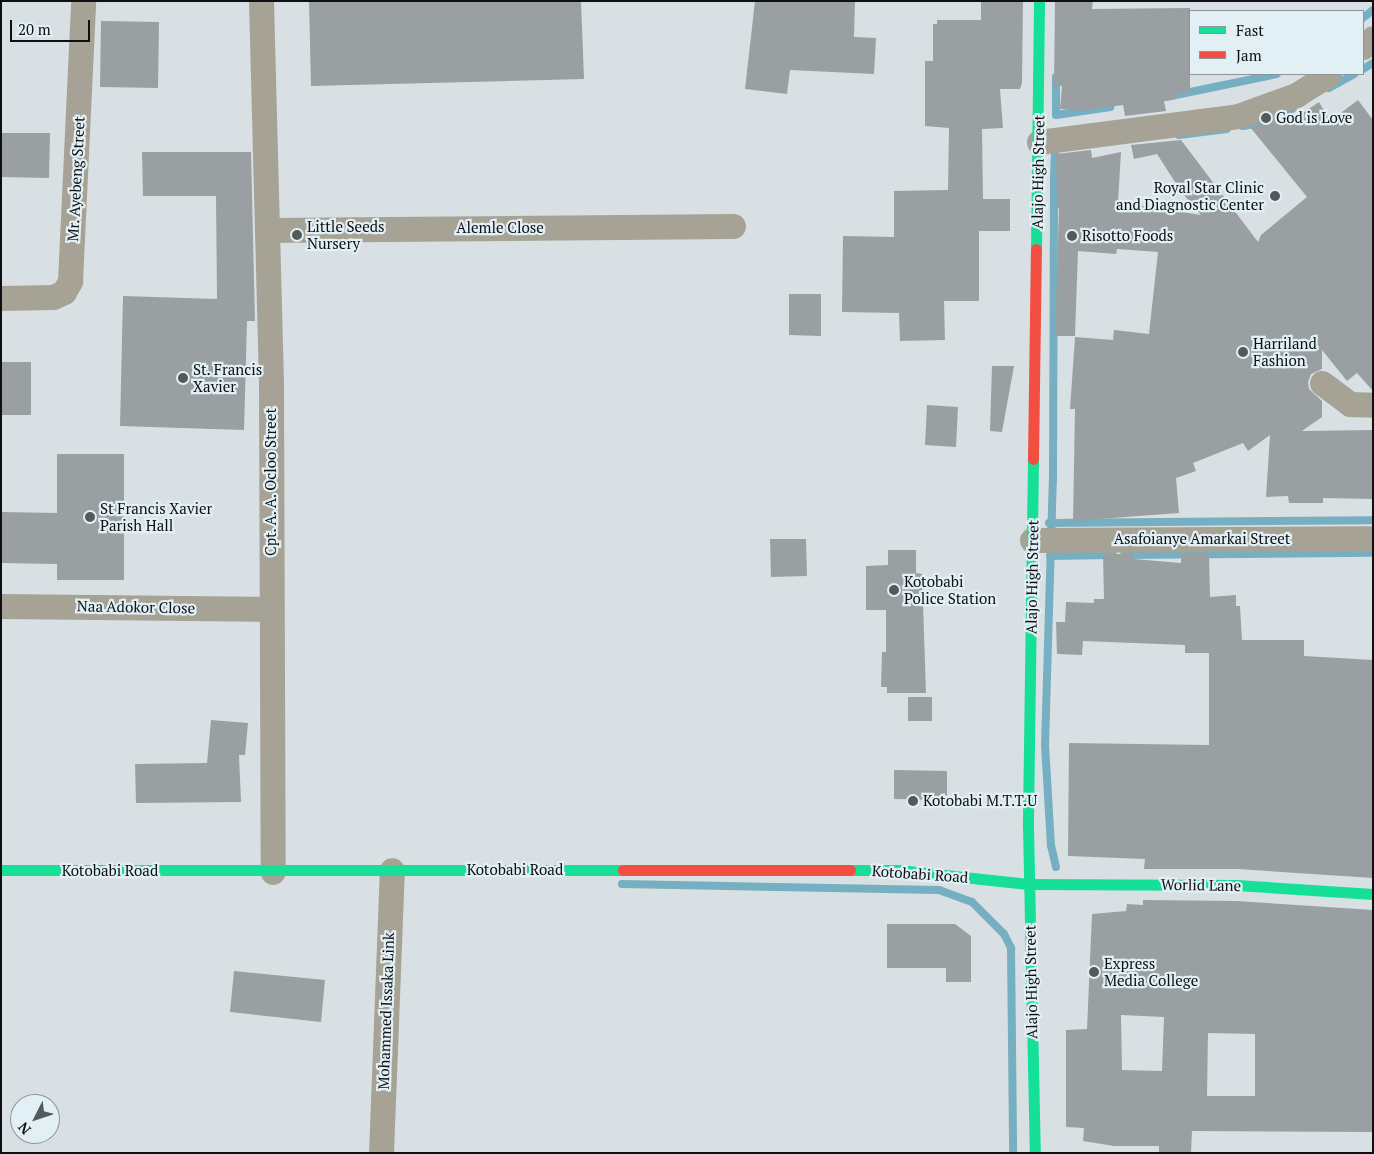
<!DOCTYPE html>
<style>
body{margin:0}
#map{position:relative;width:1374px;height:1154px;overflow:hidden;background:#d9e0e3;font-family:"PT Serif",serif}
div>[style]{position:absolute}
.stream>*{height:8px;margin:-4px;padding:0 4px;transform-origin:4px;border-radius:4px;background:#76afc1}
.building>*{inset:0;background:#9aa0a2}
.street>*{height:25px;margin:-12.5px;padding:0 12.5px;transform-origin:12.5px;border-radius:12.5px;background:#a6a396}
.fast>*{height:11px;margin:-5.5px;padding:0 5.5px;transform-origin:5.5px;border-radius:5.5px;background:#16e098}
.jam>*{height:11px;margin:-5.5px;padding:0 5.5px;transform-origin:5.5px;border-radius:5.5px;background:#f24e42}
.dots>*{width:14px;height:14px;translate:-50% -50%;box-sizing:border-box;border:2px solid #e2eff4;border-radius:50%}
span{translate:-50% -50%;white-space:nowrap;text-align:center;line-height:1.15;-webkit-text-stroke:4.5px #e2eff4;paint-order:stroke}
.poi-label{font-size:15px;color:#0c1012}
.left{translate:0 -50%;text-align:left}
.right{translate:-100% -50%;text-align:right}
.street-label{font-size:15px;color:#0c1012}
.frame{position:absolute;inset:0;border:2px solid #0c1012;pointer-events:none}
.legend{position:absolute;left:1189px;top:10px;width:175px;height:65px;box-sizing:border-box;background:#e2eff4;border:1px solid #8c969a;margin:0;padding:6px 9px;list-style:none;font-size:15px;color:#0c1012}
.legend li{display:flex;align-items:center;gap:10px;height:25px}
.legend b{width:25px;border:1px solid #8c969a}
.north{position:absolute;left:10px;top:1094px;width:50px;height:50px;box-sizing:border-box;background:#e2eff4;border:1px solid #8c969a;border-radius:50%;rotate:229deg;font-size:14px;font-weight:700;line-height:20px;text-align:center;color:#0c1012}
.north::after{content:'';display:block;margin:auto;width:18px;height:22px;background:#54595b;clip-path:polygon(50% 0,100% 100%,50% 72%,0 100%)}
.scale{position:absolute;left:10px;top:20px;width:80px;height:22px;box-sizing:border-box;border:2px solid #0c1012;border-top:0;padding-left:6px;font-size:15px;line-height:18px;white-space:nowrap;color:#0c1012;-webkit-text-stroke:4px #e2eff4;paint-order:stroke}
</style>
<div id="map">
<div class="stream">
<i style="left:1363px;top:18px;width:13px;rotate:-39deg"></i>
<i style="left:1363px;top:69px;width:12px;rotate:-31deg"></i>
<i style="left:1056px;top:77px;width:38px;rotate:90deg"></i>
<i style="left:1056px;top:115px;width:55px;rotate:-8.4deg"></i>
<i style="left:1329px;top:88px;width:29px;rotate:-29deg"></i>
<i style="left:1166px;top:97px;width:113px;rotate:-11.7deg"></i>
<i style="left:1243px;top:126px;width:27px;rotate:-10deg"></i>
<i style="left:1270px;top:121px;width:26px;rotate:-29deg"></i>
<i style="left:1179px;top:135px;width:48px;rotate:-7.1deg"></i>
<i style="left:1049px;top:523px;width:324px;rotate:-0.5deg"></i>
<i style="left:1124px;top:555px;width:249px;rotate:-0.5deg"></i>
<i style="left:1050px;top:556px;width:63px;rotate:-0.9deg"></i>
<i style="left:1056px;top:867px;width:22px;rotate:-103deg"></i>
<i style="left:1051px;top:846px;width:101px;rotate:-93.4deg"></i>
<i style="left:1045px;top:745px;width:266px;rotate:-88.3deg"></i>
<i style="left:1053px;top:479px;width:301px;rotate:-89.8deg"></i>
<i style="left:1054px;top:178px;width:30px;rotate:-88deg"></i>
<i style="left:1055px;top:148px;width:4px;rotate:-14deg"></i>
<i style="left:622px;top:884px;width:317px;rotate:1.1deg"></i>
<i style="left:939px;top:890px;width:35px;rotate:20deg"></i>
<i style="left:972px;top:902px;width:45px;rotate:45deg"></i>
<i style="left:1004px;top:934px;width:16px;rotate:63deg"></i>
<i style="left:1011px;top:948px;width:205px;rotate:89.4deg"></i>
</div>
<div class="building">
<i style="clip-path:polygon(309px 1px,581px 1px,584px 79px,311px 86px)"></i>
<i style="clip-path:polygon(755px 1px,855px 1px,854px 37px,876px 38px,874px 74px,790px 70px,787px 94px,745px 89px)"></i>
<i style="clip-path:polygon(981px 1px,1023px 1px,1022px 83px,1020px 89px,1000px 89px,1003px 128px,982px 129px,983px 199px,1010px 199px,1010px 231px,979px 231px,979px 301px,944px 301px,945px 340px,900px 341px,899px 313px,842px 312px,843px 236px,894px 237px,894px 191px,948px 190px,949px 128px,925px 126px,925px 61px,933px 61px,933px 24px,937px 24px,937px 20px,981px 20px)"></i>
<i style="clip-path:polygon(1055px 1px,1093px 1px,1092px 9px,1190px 8px,1190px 92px,1175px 94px,1176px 99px,1164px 101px,1166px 111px,1125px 116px,1123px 105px,1079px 111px,1060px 109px,1062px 86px,1054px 85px)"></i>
<i style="clip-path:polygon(101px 21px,159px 22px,158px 88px,100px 87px)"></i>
<i style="clip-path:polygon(1358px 100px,1373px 120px,1373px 391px,1357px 373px,1347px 381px,1322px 350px,1322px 369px,1311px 374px,1308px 382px,1309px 389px,1322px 401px,1322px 417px,1302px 431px,1373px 430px,1373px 499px,1323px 498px,1323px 503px,1289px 503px,1288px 496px,1266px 497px,1270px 435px,1248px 451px,1243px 443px,1193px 463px,1196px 471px,1176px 478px,1179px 513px,1073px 521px,1075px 409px,1070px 409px,1075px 337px,1113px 340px,1114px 330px,1149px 334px,1158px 252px,1117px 249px,1116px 254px,1078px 251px,1075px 336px,1055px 336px,1059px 208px,1057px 208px,1056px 154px,1091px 150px,1092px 158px,1121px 152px,1118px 202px,1201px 215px,1182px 193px,1157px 154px,1134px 159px,1131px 145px,1181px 140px,1258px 242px,1261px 235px,1307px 197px,1250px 127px,1284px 115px,1287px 124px,1319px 102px,1330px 121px)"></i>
<i style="clip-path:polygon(1px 133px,50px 133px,49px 178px,1px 177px)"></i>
<i style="clip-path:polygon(142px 152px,251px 152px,255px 321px,247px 321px,244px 430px,120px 426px,123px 296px,217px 299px,216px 196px,143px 196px)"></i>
<i style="clip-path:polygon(789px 294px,821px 294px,821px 336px,789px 335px)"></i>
<i style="clip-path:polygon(1px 362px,31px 362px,31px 415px,1px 415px)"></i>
<i style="clip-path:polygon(992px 366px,1014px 366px,1002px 432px,990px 431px)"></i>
<i style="clip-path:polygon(927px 405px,958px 407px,956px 447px,925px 445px)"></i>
<i style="clip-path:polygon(57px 454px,124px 454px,124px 580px,57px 580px,57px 564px,1px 563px,1px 512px,57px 513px)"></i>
<i style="clip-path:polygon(770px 539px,806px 539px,807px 576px,771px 577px)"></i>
<i style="clip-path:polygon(888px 550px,916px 550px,916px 573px,922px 574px,926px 693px,887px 693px,887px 687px,881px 687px,882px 652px,886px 652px,886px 610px,866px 610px,866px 566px,888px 565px)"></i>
<i style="clip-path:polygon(1209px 553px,1210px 597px,1236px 595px,1236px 606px,1240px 606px,1242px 640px,1304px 640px,1304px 656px,1373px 660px,1373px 878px,1238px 869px,1144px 869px,1145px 859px,1068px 856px,1069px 743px,1209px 745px,1209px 653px,1185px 653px,1185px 645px,1083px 641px,1082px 655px,1057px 654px,1056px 622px,1065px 622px,1066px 602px,1094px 603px,1094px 599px,1104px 599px,1103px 554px,1133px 554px,1134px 559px,1181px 563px,1181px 554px)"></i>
<i style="clip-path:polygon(908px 697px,932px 697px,932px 721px,908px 721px)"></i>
<i style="clip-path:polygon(211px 720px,248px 723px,245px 755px,239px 755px,241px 802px,136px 803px,135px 764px,207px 763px)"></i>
<i style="clip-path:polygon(894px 770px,947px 771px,947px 800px,894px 799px)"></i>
<i style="clip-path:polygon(evenodd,1143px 900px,1236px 901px,1373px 910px,1373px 1132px,1192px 1131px,1191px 1153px,1159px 1153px,1159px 1146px,1114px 1146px,1083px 1141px,1084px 1128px,1066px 1127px,1066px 1030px,1087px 1029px,1092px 914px,1126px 911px,1127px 904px,1143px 905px,1143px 900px,1121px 1015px,1164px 1017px,1162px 1071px,1122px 1070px,1121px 1015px,1143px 900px,1208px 1033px,1255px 1034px,1255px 1096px,1207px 1096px,1208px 1033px)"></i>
<i style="clip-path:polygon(887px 924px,955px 924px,971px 936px,971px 982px,946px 982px,946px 968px,887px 968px)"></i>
<i style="clip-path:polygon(234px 971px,325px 980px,321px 1022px,230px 1012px)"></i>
</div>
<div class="street">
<i style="left:261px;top:1px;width:385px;rotate:88.5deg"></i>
<i style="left:271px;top:386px;width:486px;rotate:89.8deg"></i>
<i style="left:1363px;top:47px;width:13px;rotate:-42deg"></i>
<i style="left:1039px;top:142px;width:201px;rotate:-7.4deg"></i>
<i style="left:1238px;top:116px;width:62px;rotate:-19.9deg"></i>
<i style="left:1296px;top:95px;width:39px;rotate:-32deg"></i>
<i style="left:267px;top:230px;width:466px;rotate:-0.5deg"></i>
<i style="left:1px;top:298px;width:52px;rotate:-1.1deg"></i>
<i style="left:53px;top:297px;width:12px;rotate:-24deg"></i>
<i style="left:64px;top:292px;width:13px;rotate:-61deg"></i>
<i style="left:70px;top:281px;width:280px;rotate:-87.3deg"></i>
<i style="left:1322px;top:383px;width:35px;rotate:37deg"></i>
<i style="left:1350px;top:404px;width:23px;rotate:2deg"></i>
<i style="left:1032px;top:540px;width:341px;rotate:-0.3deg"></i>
<i style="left:1px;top:606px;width:269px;rotate:0.6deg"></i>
<i style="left:381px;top:1153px;width:283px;rotate:-87.8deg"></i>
</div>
<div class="fast">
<i style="left:1036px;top:249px;width:248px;rotate:-89.3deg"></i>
<i style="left:1033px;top:459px;width:368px;rotate:90.8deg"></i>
<i style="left:1028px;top:827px;width:326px;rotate:88.8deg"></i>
<i style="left:1px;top:870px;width:622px"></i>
<i style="left:850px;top:870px;width:49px"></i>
<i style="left:899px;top:870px;width:130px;rotate:6.2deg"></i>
<i style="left:1028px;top:884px;width:209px;rotate:0.3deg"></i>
<i style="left:1237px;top:885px;width:136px;rotate:3.8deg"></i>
</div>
<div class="jam">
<i style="left:1033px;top:459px;width:210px;rotate:-89.2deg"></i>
<i style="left:623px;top:870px;width:227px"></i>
</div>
<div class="dots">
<i style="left:1266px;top:118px;background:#54595b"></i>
<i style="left:1275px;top:196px;background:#54595b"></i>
<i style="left:297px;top:235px;background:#54595b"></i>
<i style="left:1072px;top:236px;background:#54595b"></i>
<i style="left:1243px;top:352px;background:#54595b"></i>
<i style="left:183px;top:378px;background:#54595b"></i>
<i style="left:90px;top:517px;background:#54595b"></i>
<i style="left:894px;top:590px;background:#54595b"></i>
<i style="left:913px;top:801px;background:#54595b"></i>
<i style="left:1094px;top:972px;background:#54595b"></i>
</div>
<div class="poi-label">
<span class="left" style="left:1276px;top:118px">God is Love</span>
<span class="right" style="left:1264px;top:196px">Royal Star Clinic<br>and Diagnostic Center</span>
<span class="left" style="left:307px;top:235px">Little Seeds<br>Nursery</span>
<span class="left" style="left:1082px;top:236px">Risotto Foods</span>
<span class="left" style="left:1253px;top:352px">Harriland<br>Fashion</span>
<span class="left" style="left:193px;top:378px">St. Francis<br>Xavier</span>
<span class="left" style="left:100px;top:517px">St Francis Xavier<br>Parish Hall</span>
<span class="left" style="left:904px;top:590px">Kotobabi<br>Police Station</span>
<span class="left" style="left:923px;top:801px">Kotobabi M.T.T.U</span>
<span class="left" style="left:1104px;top:972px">Express<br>Media College</span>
</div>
<div class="street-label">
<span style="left:1038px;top:172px;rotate:-89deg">Alajo High Street</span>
<span style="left:76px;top:179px;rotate:-87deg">Mr. Ayebeng Street</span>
<span style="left:500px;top:228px">Alemle Close</span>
<span style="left:271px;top:482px;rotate:-90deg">Cpt. A. A. Ocloo Street</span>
<span style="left:1202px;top:539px">Asafoianye Amarkai Street</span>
<span style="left:1032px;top:577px;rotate:-89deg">Alajo High Street</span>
<span style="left:136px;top:607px;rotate:1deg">Naa Adokor Close</span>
<span style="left:515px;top:870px">Kotobabi Road</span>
<span style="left:110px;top:871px">Kotobabi Road</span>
<span style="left:920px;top:874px;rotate:4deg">Kotobabi Road</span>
<span style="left:1201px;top:885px;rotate:1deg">Worlid Lane</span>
<span style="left:1031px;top:982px;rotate:-91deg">Alajo High Street</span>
<span style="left:386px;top:1011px;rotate:-88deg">Mohammed Issaka Link</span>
</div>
<div class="frame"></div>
<ul class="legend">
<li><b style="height:6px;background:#16e098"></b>Fast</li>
<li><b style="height:6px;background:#f24e42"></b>Jam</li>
</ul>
<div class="north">N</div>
<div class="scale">20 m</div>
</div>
